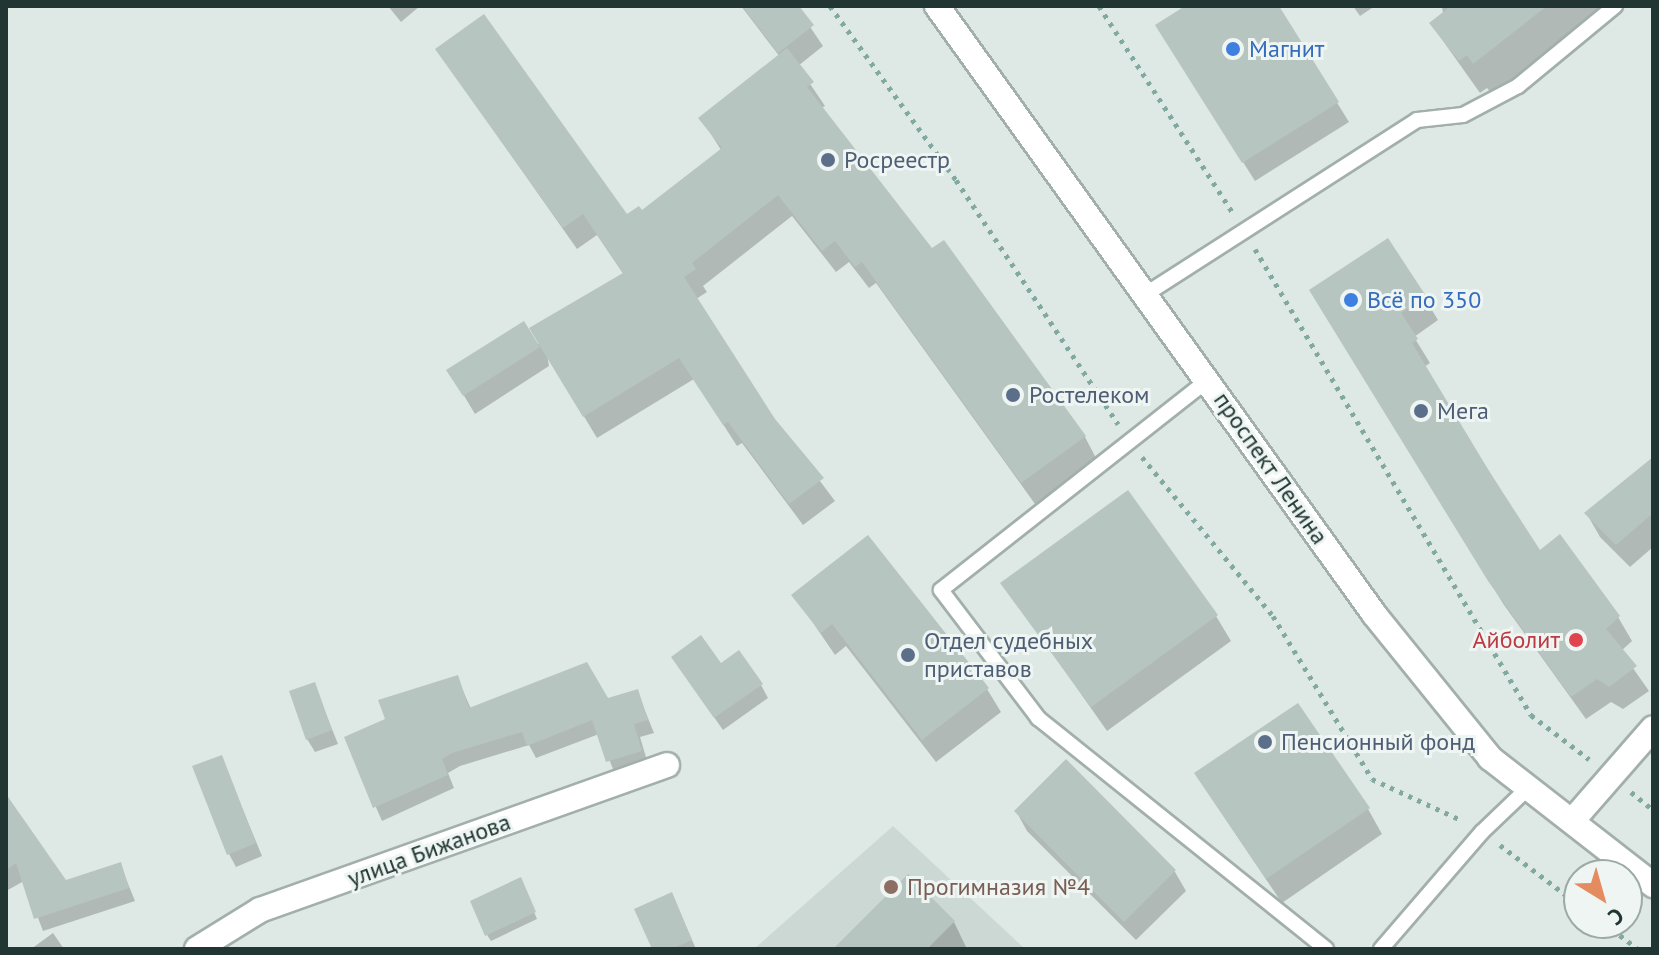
<!DOCTYPE html>
<meta charset="utf-8">
<style>
body{margin:0}
#map{position:relative;width:1659px;height:955px;overflow:hidden;background:#dee8e4;font-family:"PT Sans",sans-serif}
div>[style]{position:absolute}
.built>*{inset:0;background:#ccd8d3}
.shadow>*{inset:0;background:#0003}
.building>*{inset:0;background:#b7c5c0}
.path>*{height:5px;margin-top:-2.5px;transform-origin:0;background:repeating-linear-gradient(90deg,#81a99f 0 4px,transparent 0 10px)}
.roads{filter:drop-shadow(2px 0 #a2afab) drop-shadow(-2px 0 #a2afab) drop-shadow(0 2px #a2afab) drop-shadow(0 -2px #a2afab)}
.service>*{height:14px;margin:-7px;padding:0 7px;transform-origin:7px;border-radius:7px;background:#fff}
.minor>*{height:24px;margin:-12px;padding:0 12px;transform-origin:12px;border-radius:12px;background:#fff}
.secondary>*{height:24px;margin:-12px;padding:0 12px;transform-origin:12px;border-radius:12px;background:#fff}
.dots>*{width:22px;height:22px;translate:-50% -50%;box-sizing:border-box;border:4px solid #eef5f2;border-radius:50%}
span{translate:-50% -50%;white-space:nowrap;text-align:center;line-height:1.15;-webkit-text-stroke:6px #eef5f2;paint-order:stroke}
.shop-label{font-size:24px;color:#366cbe}
.left{translate:0 -50%;text-align:left}
.service-label{font-size:24px;color:#4e5e75}
.street-label{font-size:24px;color:#213632}
.health-label{font-size:24px;color:#be3a42}
.right{translate:-100% -50%;text-align:right}
.education-label{font-size:24px;color:#785e54}
.frame{position:absolute;inset:0;border:8px solid #213632;pointer-events:none}
.north{position:absolute;left:1563px;top:859px;width:80px;height:80px;box-sizing:border-box;background:#eef5f2;border:2px solid #9ca9a5;border-radius:50%;rotate:143deg;font-size:22px;font-weight:700;line-height:32px;text-align:center;color:#213632}
.north::after{content:'';display:block;margin:auto;width:28px;height:36px;background:#e48b60;clip-path:polygon(50% 0,100% 100%,50% 72%,0 100%)}
</style>
<div id="map">
<div class="built">
<i style="clip-path:polygon(893px 826px,1025px 949px,754px 949px)"></i>
</div>
<div class="shadow">
<i style="clip-path:polygon(388px 6px,420px 6px,401px 22px)"></i>
<i style="clip-path:polygon(741px 6px,796px 6px,823px 46px,798px 66px,825px 106px,821px 108px,932px 251px,944px 242px,1085px 437px,1097px 460px,1035px 504px,876px 283px,869px 288px,849px 262px,836px 272px,792px 216px,703px 286px,707px 292px,696px 299px,774px 420px,835px 501px,803px 525px,742px 443px,737px 446px,694px 379px,597px 438px,547px 355px,549px 366px,475px 414px,460px 389px,540px 343px,624px 275px,597px 235px,577px 249px,437px 50px,626px 216px,641px 213px,721px 150px,701px 118px,780px 57px)"></i>
<i style="clip-path:polygon(1189px 6px,1277px 6px,1349px 122px,1255px 181px,1169px 45px)"></i>
<i style="clip-path:polygon(1353px 6px,1375px 6px,1360px 16px)"></i>
<i style="clip-path:polygon(1609px 6px,1494px 96px,1487px 88px,1480px 93px,1431px 24px,1443px 14px,1442px 6px)"></i>
<i style="clip-path:polygon(1424px 297px,1438px 320px,1414px 337px,1430px 363px,1424px 367px,1540px 553px,1618px 617px,1632px 641px,1621px 651px,1649px 691px,1623px 709px,1611px 702px,1586px 719px,1504px 605px,1325px 314px)"></i>
<i style="clip-path:polygon(1653px 459px,1653px 547px,1630px 567px,1600px 537px,1587px 514px)"></i>
<i style="clip-path:polygon(1003px 583px,1216px 616px,1231px 641px,1107px 731px)"></i>
<i style="clip-path:polygon(794px 595px,987px 689px,1001px 712px,936px 762px,846px 646px,835px 655px)"></i>
<i style="clip-path:polygon(720px 666px,761px 685px,768px 698px,723px 730px,681px 670px)"></i>
<i style="clip-path:polygon(457px 677px,471px 709px,607px 701px,637px 691px,654px 733px,640px 737px,648px 764px,615px 774px,599px 734px,536px 758px,529px 745px,460px 766px,448px 773px,454px 788px,382px 821px,346px 738px,388px 720px)"></i>
<i style="clip-path:polygon(314px 684px,338px 744px,315px 752px,307px 739px)"></i>
<i style="clip-path:polygon(221px 757px,262px 856px,236px 867px,229px 854px)"></i>
<i style="clip-path:polygon(1066px 762px,1175px 872px,1186px 891px,1136px 940px,1027px 831px,1016px 811px)"></i>
<i style="clip-path:polygon(1212px 799px,1368px 809px,1382px 834px,1282px 903px)"></i>
<i style="clip-path:polygon(6px 806px,65px 883px,120px 864px,135px 901px,43px 931px,24px 881px,6px 891px)"></i>
<i style="clip-path:polygon(522px 883px,537px 919px,491px 941px,487px 935px)"></i>
<i style="clip-path:polygon(678px 908px,696px 949px,654px 949px)"></i>
<i style="clip-path:polygon(954px 922px,967px 949px,836px 949px)"></i>
<i style="clip-path:polygon(53px 933px,64px 949px,31px 949px)"></i>
</div>
<div class="building">
<i style="clip-path:polygon(742px 6px,799px 6px,814px 25px,778px 53px)"></i>
<i style="clip-path:polygon(1185px 6px,1279px 6px,1339px 102px,1242px 163px,1155px 25px)"></i>
<i style="clip-path:polygon(1451px 6px,1547px 6px,1473px 64px,1467px 55px,1459px 61px,1429px 23px)"></i>
<i style="clip-path:polygon(484px 14px,627px 214px,639px 206px,642px 210px,722px 148px,698px 118px,787px 48px,814px 82px,807px 87px,932px 248px,944px 240px,1086px 436px,1021px 483px,862px 262px,855px 267px,835px 241px,822px 251px,778px 195px,692px 263px,696px 269px,684px 277px,775px 419px,824px 478px,789px 504px,728px 422px,723px 425px,679px 358px,583px 417px,529px 328px,623px 273px,583px 214px,563px 228px,435px 49px)"></i>
<i style="clip-path:polygon(1388px 238px,1426px 296px,1401px 313px,1418px 339px,1412px 343px,1489px 471px,1540px 550px,1560px 534px,1620px 616px,1606px 629px,1637px 666px,1609px 687px,1597px 679px,1571px 697px,1488px 581px,1309px 290px)"></i>
<i style="clip-path:polygon(524px 321px,540px 347px,463px 396px,446px 370px)"></i>
<i style="clip-path:polygon(1653px 457px,1653px 513px,1616px 545px,1584px 513px)"></i>
<i style="clip-path:polygon(1128px 490px,1218px 615px,1091px 707px,1000px 583px)"></i>
<i style="clip-path:polygon(868px 535px,989px 688px,922px 740px,832px 624px,821px 633px,791px 595px)"></i>
<i style="clip-path:polygon(701px 635px,721px 663px,739px 650px,763px 684px,714px 718px,671px 657px)"></i>
<i style="clip-path:polygon(587px 662px,608px 698px,638px 689px,648px 720px,634px 724px,642px 751px,606px 762px,592px 720px,527px 746px,522px 732px,452px 753px,442px 759px,448px 775px,373px 808px,344px 737px,385px 719px,378px 700px,458px 675px,469px 708px)"></i>
<i style="clip-path:polygon(315px 682px,332px 730px,306px 740px,289px 691px)"></i>
<i style="clip-path:polygon(1298px 703px,1370px 808px,1266px 879px,1194px 773px)"></i>
<i style="clip-path:polygon(222px 755px,256px 843px,227px 855px,192px 766px)"></i>
<i style="clip-path:polygon(1066px 759px,1176px 870px,1124px 922px,1014px 811px)"></i>
<i style="clip-path:polygon(6px 794px,66px 880px,121px 862px,129px 888px,34px 919px,16px 863px,6px 870px)"></i>
<i style="clip-path:polygon(908px 874px,955px 921px,927px 949px,833px 949px)"></i>
<i style="clip-path:polygon(521px 877px,536px 912px,485px 936px,470px 901px)"></i>
<i style="clip-path:polygon(672px 892px,692px 940px,671px 949px,652px 949px,634px 909px)"></i>
</div>
<div class="path">
<i style="left:830px;top:6px;width:215px;rotate:54.1deg"></i>
<i style="left:956px;top:180px;width:293px;rotate:56.4deg"></i>
<i style="left:1099px;top:6px;width:247px;rotate:57.1deg"></i>
<i style="left:1255px;top:249px;width:542px;rotate:59.36deg"></i>
<i style="left:1531px;top:715px;width:73px;rotate:37.2deg"></i>
<i style="left:1142px;top:457px;width:206px;rotate:50.5deg"></i>
<i style="left:1273px;top:616px;width:191px;rotate:58.7deg"></i>
<i style="left:1372px;top:779px;width:98px;rotate:24.7deg"></i>
<i style="left:1631px;top:792px;width:28px;rotate:39deg"></i>
<i style="left:1500px;top:845px;width:99px;rotate:37.2deg"></i>
<i style="left:1604px;top:923px;width:43px;rotate:37.4deg"></i>
</div>
<div class="roads">
<div class="service">
<i style="left:1146px;top:294px;width:322px;rotate:-32.7deg"></i>
<i style="left:1417px;top:120px;width:46px;rotate:-6.2deg"></i>
<i style="left:1463px;top:115px;width:62px;rotate:-27.8deg"></i>
<i style="left:1518px;top:86px;width:126px;rotate:-39.5deg"></i>
<i style="left:1209px;top:379px;width:341px;rotate:141.8deg"></i>
<i style="left:941px;top:590px;width:161px;rotate:52.8deg"></i>
<i style="left:1038px;top:718px;width:369px;rotate:38.7deg"></i>
<i style="left:1381px;top:949px;width:155px;rotate:-49.2deg"></i>
<i style="left:1482px;top:832px;width:62px;rotate:-43.7deg"></i>
</div>
<div class="minor">
<i style="left:1572px;top:821px;width:123px;rotate:-48.9deg"></i>
<i style="left:197px;top:949px;width:74px;rotate:-31.8deg"></i>
<i style="left:260px;top:910px;width:432px;rotate:-19.6deg"></i>
</div>
<div class="secondary">
<i style="left:937px;top:6px;width:749px;rotate:54.29deg"></i>
<i style="left:1374px;top:614px;width:185px;rotate:51.1deg"></i>
<i style="left:1490px;top:758px;width:207px;rotate:37.9deg"></i>
</div>
</div>
<div class="dots">
<i style="left:1233px;top:49px;background:#3f7fe0"></i>
<i style="left:828px;top:160px;background:#5c6f8a"></i>
<i style="left:1351px;top:300px;background:#3f7fe0"></i>
<i style="left:1013px;top:395px;background:#5c6f8a"></i>
<i style="left:1421px;top:411px;background:#5c6f8a"></i>
<i style="left:1576px;top:640px;background:#e0444e"></i>
<i style="left:908px;top:655px;background:#5c6f8a"></i>
<i style="left:1265px;top:742px;background:#5c6f8a"></i>
<i style="left:891px;top:887px;background:#8d6e63"></i>
</div>
<div class="shop-label">
<span class="left" style="left:1249px;top:49px">Магнит</span>
<span class="left" style="left:1367px;top:300px">Всё по 350</span>
</div>
<div class="service-label">
<span class="left" style="left:844px;top:160px">Росреестр</span>
<span class="left" style="left:1029px;top:395px">Ростелеком</span>
<span class="left" style="left:1437px;top:411px">Мега</span>
<span class="left" style="left:924px;top:655px">Отдел судебных<br>приставов</span>
<span class="left" style="left:1281px;top:742px">Пенсионный фонд</span>
</div>
<div class="street-label">
<span style="left:1271px;top:468px;rotate:55deg">проспект Ленина</span>
<span style="left:429px;top:850px;rotate:-20deg">улица Бижанова</span>
</div>
<div class="health-label">
<span class="right" style="left:1560px;top:640px">Айболит</span>
</div>
<div class="education-label">
<span class="left" style="left:907px;top:887px">Прогимназия №4</span>
</div>
<div class="frame"></div>
<div class="north">С</div>
</div>
